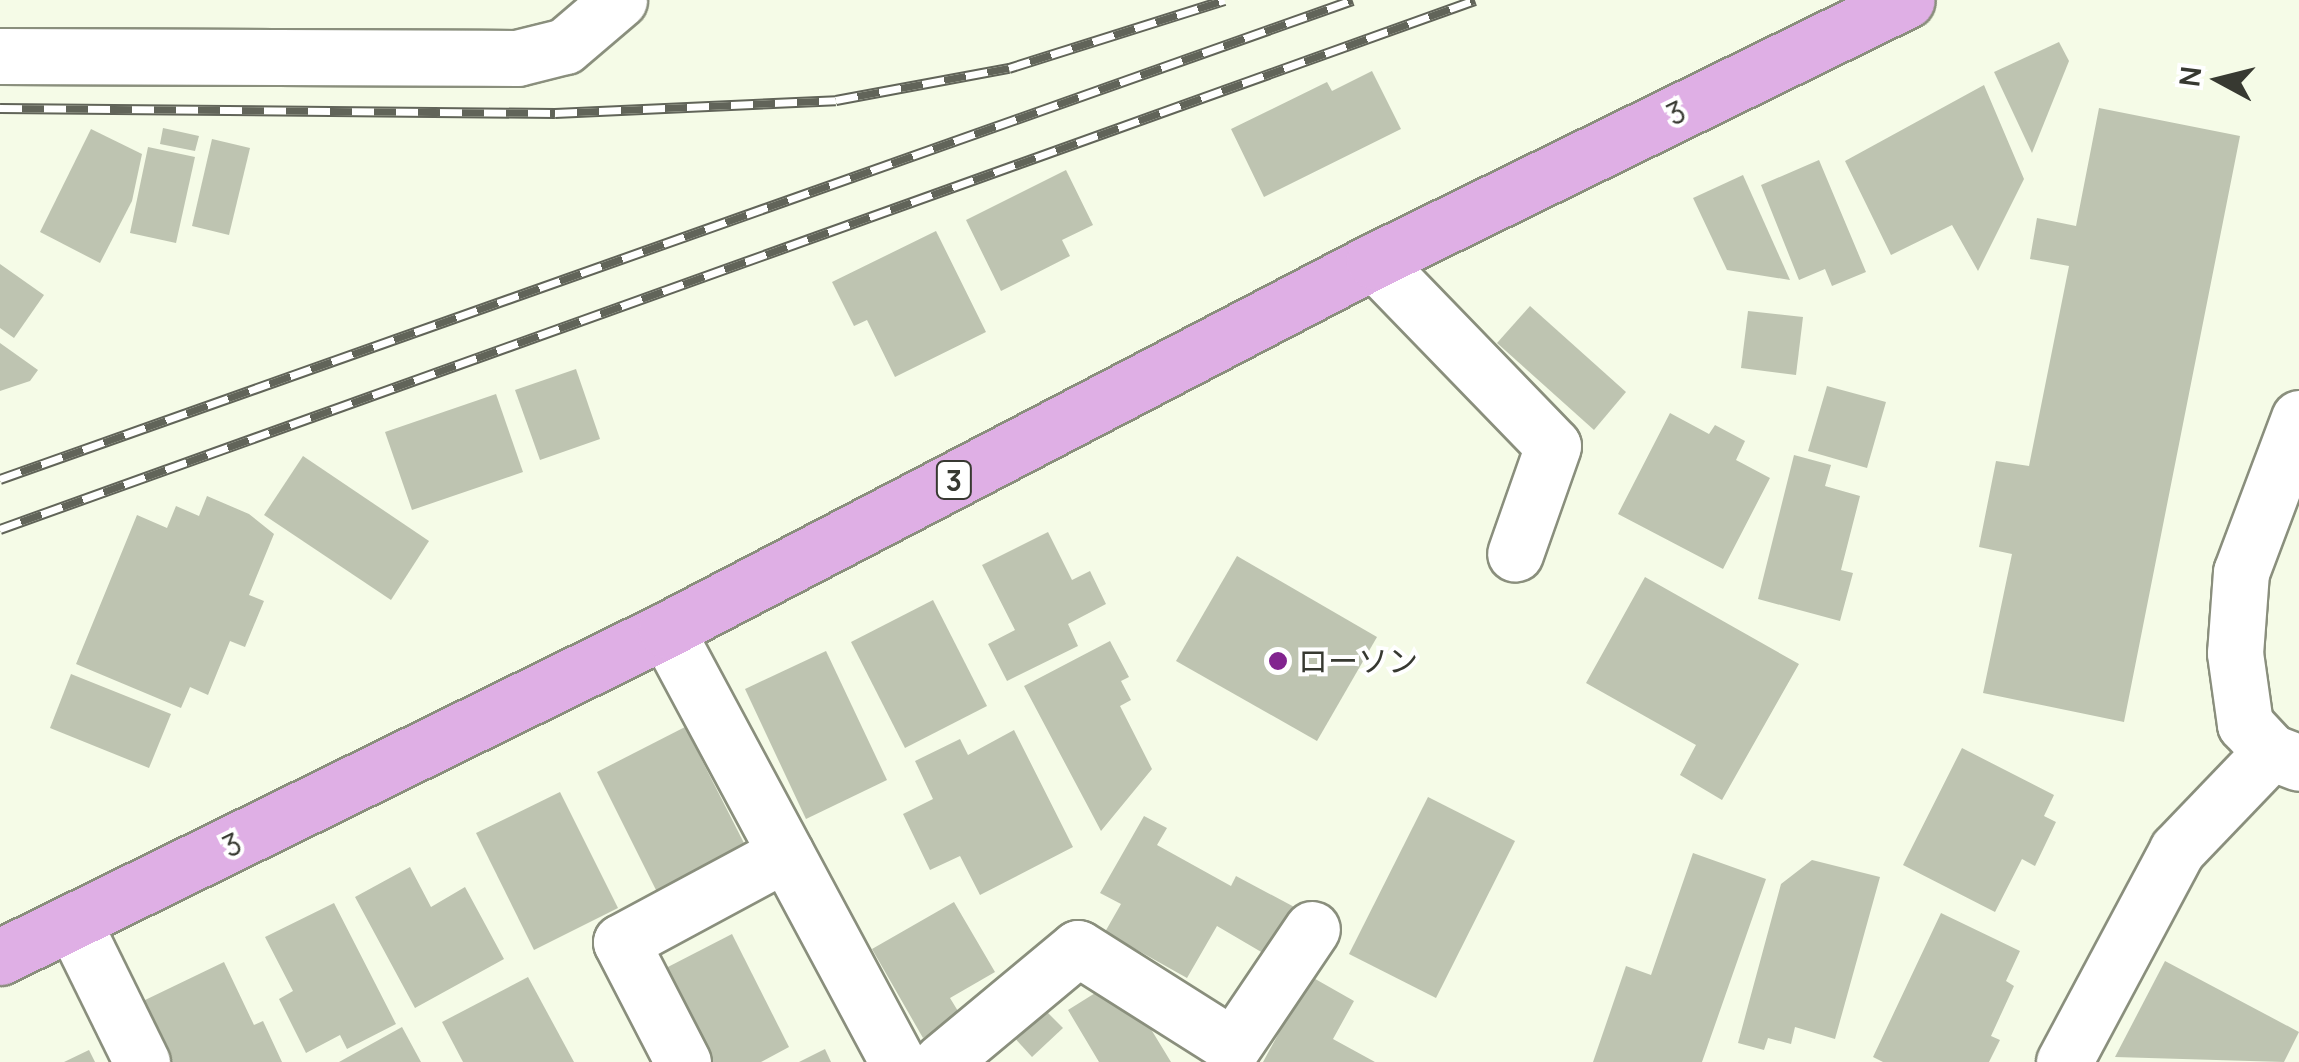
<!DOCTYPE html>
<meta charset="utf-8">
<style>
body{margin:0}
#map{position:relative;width:2299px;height:1062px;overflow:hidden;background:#f5fbe7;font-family:Manrope,"Noto Sans JP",sans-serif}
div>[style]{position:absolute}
.building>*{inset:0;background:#bec4b1}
.roads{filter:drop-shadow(2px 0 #8a8f7d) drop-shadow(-2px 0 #8a8f7d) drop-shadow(0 2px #8a8f7d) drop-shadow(0 -2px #8a8f7d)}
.street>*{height:55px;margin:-27.5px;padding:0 27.5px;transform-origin:27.5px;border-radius:27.5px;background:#fff}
.primary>*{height:55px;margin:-27.5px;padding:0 27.5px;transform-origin:27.5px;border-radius:27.5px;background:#dfafe5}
.rail>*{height:11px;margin-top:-5.5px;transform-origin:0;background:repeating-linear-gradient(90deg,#fff 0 22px,#616459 0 44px);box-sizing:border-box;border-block:2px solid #616459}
.dots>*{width:28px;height:28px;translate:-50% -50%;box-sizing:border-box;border:5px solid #fff;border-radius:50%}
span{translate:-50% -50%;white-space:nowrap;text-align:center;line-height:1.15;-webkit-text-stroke:8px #fff;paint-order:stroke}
.shield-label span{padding:2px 8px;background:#fff;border:2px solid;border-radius:8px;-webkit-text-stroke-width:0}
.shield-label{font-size:28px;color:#373931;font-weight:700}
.street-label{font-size:30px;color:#373931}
.poi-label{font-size:30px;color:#373931}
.left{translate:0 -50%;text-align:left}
.north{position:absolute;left:2169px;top:30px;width:100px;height:100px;-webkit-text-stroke:8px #fff;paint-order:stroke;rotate:277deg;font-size:28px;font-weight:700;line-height:40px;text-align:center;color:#373931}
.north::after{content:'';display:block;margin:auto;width:35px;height:45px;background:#373931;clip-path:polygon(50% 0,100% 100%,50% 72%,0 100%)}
</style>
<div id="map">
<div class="building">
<i style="clip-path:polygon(2059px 42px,2069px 61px,2032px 153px,1994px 72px)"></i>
<i style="clip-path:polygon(1372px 71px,1401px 129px,1264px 197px,1231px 129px,1327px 82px,1332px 91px)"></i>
<i style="clip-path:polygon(1984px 85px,2024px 179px,1978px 271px,1952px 225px,1891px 255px,1845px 161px)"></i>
<i style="clip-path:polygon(2099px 108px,2240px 136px,2124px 722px,1983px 693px,2012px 554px,1979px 547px,1996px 461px,2029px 466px,2069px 266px,2030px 259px,2037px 218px,2076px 226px)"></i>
<i style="clip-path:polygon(163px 128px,199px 136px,195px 151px,160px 144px)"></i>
<i style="clip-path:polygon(91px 129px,142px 154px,132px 201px,100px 263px,40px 232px)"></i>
<i style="clip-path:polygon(212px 139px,250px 148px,229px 235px,192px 226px)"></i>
<i style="clip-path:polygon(148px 147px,195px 157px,176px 243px,130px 233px)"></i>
<i style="clip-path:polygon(1819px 160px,1866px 272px,1832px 286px,1825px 269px,1799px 280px,1761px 185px)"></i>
<i style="clip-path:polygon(1066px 170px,1093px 225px,1062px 240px,1070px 256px,1001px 291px,966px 220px)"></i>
<i style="clip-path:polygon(1743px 175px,1790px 280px,1727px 270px,1693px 198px)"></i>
<i style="clip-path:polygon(936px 231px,986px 332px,895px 377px,867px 320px,854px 326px,832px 282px)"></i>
<i style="clip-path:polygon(0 264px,44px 295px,14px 338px,0 328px)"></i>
<i style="clip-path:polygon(1530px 306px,1626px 392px,1594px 430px,1497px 343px)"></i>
<i style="clip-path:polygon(1748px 311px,1803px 317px,1796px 375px,1741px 368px)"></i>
<i style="clip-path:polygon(0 343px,38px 370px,30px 381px,0 391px)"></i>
<i style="clip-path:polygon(576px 369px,600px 439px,540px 460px,515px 390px)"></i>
<i style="clip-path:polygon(1827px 386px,1886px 402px,1867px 468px,1808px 451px)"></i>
<i style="clip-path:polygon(496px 394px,523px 472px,412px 510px,385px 432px)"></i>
<i style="clip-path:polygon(1670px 413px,1709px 434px,1715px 425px,1745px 441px,1736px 460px,1770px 478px,1723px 569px,1618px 514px)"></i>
<i style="clip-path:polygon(1794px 455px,1831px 465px,1825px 486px,1860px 496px,1841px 570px,1853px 573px,1840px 621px,1758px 599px)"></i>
<i style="clip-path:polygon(303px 456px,429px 541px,391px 600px,264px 515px)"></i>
<i style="clip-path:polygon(207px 496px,249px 514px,274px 534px,249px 595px,264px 601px,245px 647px,230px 641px,208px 695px,190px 687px,181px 708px,76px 664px,137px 515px,167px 528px,176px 506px,199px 516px)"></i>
<i style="clip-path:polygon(1048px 532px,1072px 580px,1090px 571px,1106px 604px,1068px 624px,1078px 646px,1007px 681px,988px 644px,1015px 630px,982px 565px)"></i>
<i style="clip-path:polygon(1237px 556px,1377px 637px,1317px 741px,1176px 661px)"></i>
<i style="clip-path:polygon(1645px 577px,1799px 664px,1722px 800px,1680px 775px,1696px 745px,1586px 683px)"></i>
<i style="clip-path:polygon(933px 600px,987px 706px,905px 748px,851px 642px)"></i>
<i style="clip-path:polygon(1110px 641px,1129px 677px,1121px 681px,1131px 700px,1120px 706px,1152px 769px,1101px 831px,1024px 686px)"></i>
<i style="clip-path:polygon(826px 651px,887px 780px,806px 819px,745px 689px)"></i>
<i style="clip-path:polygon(71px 674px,171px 714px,149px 768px,50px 728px)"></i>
<i style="clip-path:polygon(685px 727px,746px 847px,657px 892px,597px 772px)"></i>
<i style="clip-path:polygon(1014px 730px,1073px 847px,980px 895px,960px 856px,930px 870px,903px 814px,933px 799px,915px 761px,960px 739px,968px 755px)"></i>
<i style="clip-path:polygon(1962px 748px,2054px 795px,2044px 816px,2056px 822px,2035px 866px,2022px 859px,1995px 912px,1903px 865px)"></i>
<i style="clip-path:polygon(560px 792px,618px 908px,534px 950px,476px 833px)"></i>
<i style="clip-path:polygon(1428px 797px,1515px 841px,1436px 998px,1349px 954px)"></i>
<i style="clip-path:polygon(1144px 816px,1167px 828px,1157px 845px,1231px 886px,1236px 876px,1298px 909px,1263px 953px,1217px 926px,1187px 978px,1105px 932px,1121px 904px,1100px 893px)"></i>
<i style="clip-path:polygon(1693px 853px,1766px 879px,1702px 1062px,1593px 1062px,1626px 966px,1651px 975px)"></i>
<i style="clip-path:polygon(1812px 860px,1880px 877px,1835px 1039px,1795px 1027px,1791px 1044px,1768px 1038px,1764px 1050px,1738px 1043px,1781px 884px)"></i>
<i style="clip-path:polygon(410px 867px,431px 907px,465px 887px,504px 959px,415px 1008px,355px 897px)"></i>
<i style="clip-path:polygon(954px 902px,995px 972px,950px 998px,961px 1016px,923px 1038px,872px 949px)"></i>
<i style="clip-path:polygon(334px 903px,396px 1024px,347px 1049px,340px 1035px,306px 1053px,279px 999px,293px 991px,265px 937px)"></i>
<i style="clip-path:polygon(1941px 913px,2020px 951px,2006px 981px,2014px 986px,1991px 1036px,2000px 1040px,1989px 1062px,1883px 1062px,1873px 1057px)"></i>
<i style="clip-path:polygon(732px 934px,789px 1047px,761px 1062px,711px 1062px,664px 969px)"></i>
<i style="clip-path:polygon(2165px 961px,2299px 1032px,2284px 1062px,2115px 1057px)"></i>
<i style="clip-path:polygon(224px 962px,254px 1025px,263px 1021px,282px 1062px,172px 1062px,143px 1001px)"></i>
<i style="clip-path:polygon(1310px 976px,1354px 1001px,1333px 1039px,1375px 1062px,1263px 1062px)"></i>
<i style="clip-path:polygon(528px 977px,574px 1062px,463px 1062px,442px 1022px)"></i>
<i style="clip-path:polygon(1108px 985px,1123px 1011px,1135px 1003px,1171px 1062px,1099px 1062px,1068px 1010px)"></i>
<i style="clip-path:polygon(1042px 1007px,1063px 1028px,1032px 1057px,1012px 1035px)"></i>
<i style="clip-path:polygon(402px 1027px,421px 1062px,339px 1062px)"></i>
<i style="clip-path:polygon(825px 1049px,831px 1062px,799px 1062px)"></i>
<i style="clip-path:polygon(89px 1050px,95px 1062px,64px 1062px)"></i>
</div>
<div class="roads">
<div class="street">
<i style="left:0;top:56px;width:517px;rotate:0.22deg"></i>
<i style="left:517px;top:58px;width:49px;rotate:-14deg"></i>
<i style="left:565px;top:46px;width:71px;rotate:-40.4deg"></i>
<i style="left:1374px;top:261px;width:257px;rotate:45.9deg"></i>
<i style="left:1553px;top:446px;width:114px;rotate:109.4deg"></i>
<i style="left:2299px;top:418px;width:165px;rotate:110.6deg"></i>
<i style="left:2241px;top:572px;width:81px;rotate:94.2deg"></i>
<i style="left:2235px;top:653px;width:72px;rotate:82deg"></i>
<i style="left:2245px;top:724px;width:38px;rotate:47deg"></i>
<i style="left:2271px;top:752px;width:30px;rotate:21deg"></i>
<i style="left:666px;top:630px;width:490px;rotate:61.8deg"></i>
<i style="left:74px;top:924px;width:154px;rotate:63.8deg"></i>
<i style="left:683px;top:1062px;width:135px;rotate:-117.3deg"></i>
<i style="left:621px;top:942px;width:187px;rotate:-28.3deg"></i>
<i style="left:941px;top:1062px;width:178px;rotate:-39.8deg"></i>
<i style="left:1078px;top:948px;width:183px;rotate:32.3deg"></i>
<i style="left:1233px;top:1046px;width:141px;rotate:-56deg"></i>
<i style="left:2064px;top:1062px;width:240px;rotate:-61.9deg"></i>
<i style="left:2177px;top:850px;width:136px;rotate:-46.2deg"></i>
</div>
<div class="primary">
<i style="left:0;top:957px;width:742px;rotate:-26.15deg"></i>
<i style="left:666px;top:630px;width:798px;rotate:-27.53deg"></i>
<i style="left:1374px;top:261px;width:593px;rotate:-26.09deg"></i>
</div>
</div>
<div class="rail">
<i style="left:0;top:108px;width:555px;rotate:0.52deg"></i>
<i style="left:555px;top:113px;width:281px;rotate:-2.6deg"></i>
<i style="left:836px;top:100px;width:176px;rotate:-10.5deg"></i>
<i style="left:1009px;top:68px;width:226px;rotate:-17.5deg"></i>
<i style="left:0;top:479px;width:1435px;rotate:-19.5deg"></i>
<i style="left:0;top:529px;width:1567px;rotate:-19.73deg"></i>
</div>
<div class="dots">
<i style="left:1278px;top:661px;background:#82248f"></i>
</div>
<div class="shield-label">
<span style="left:954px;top:480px">3</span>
</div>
<div class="street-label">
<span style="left:1676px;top:113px;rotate:-26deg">3</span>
<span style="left:232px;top:845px;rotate:-26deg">3</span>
</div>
<div class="poi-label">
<span class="left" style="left:1298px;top:661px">ローソン</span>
</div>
<div class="north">N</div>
</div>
